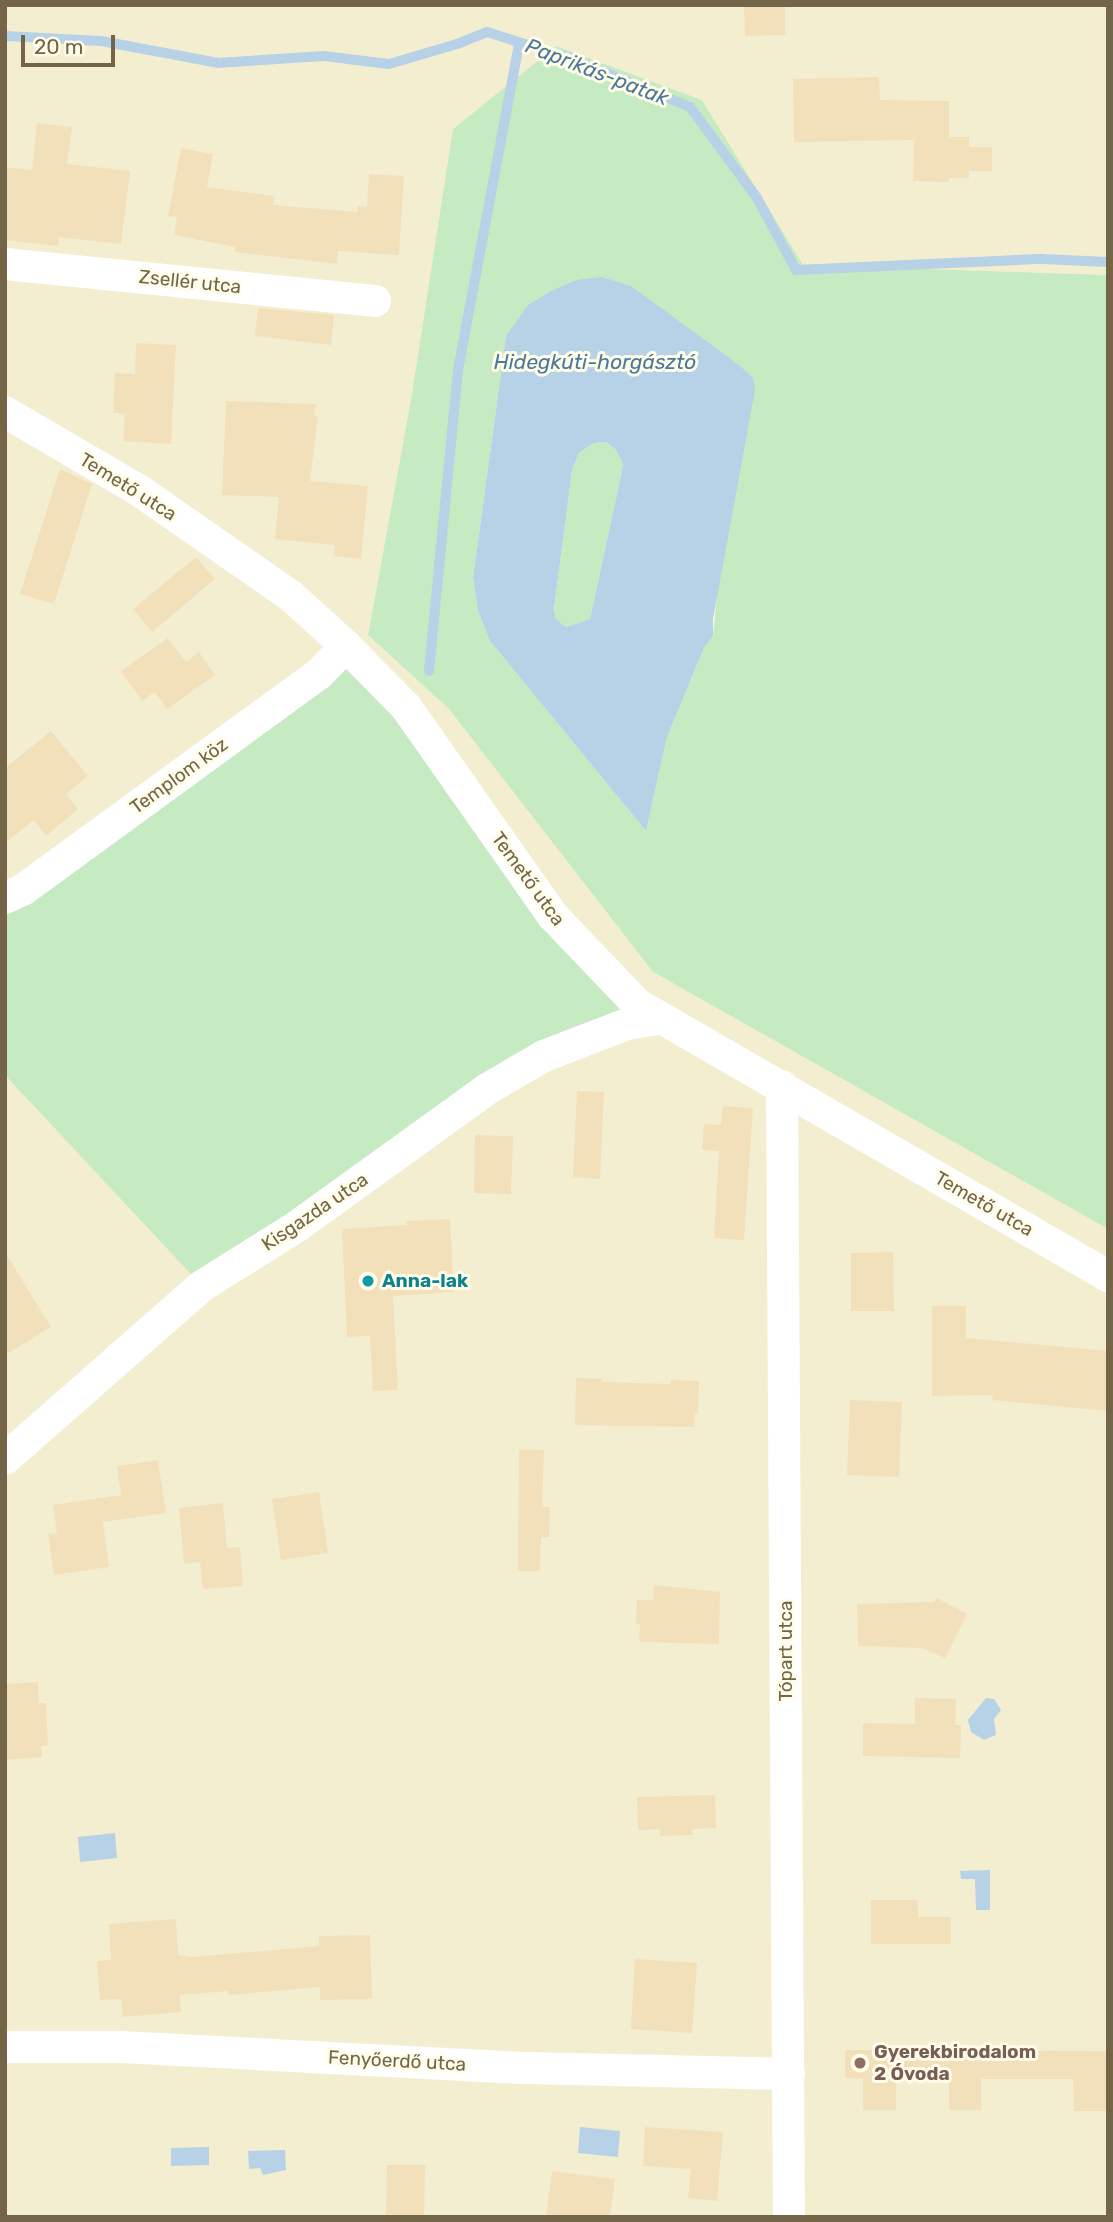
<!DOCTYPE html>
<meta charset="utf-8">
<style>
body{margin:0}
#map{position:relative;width:1113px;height:2222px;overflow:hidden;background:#fcfae3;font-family:Rubik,sans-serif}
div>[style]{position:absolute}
.residential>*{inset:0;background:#f4eed1}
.green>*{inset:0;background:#c6eac1}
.water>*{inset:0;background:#b7d2e6}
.stream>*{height:10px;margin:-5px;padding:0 5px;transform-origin:5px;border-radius:5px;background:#b7d2e6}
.building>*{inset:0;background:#f2e0ba}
.street>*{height:32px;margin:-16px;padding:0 16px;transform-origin:16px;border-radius:16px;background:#fff}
.dots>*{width:19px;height:19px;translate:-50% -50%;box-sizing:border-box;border:4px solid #fffde9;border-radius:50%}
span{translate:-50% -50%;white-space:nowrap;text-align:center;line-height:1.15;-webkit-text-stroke:6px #fffde9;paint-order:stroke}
.street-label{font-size:19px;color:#746549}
.culture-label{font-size:19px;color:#0d838f;font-weight:700}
.left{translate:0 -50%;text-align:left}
.education-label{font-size:19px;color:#785e54;font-weight:700}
.water-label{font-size:21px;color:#4b789d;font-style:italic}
.frame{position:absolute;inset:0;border:7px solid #746549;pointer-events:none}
.scale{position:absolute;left:21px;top:35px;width:94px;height:32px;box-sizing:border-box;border:4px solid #746549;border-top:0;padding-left:9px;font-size:21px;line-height:24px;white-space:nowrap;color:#746549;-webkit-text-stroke:5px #fffde9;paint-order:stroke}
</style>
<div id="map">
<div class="residential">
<i style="clip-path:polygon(5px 5px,1108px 5px,1108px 275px,802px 265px,702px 100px,556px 46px,454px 128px,412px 394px,368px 635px,449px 709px,653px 972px,1108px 1229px,1108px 2217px,5px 2217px)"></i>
</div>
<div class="green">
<i style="clip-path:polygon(evenodd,556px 46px,702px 100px,803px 265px,1108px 275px,1108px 1229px,653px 972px,449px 709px,368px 635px,412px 394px,453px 129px,556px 46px,506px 336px,708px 344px,739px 365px,713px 636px,704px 648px,667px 737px,646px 831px,490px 641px,478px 611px,473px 578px,506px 336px)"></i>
<i style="clip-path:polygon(606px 442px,616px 450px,623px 464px,620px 480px,590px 619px,566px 627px,556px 619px,554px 609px,572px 470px,579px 453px,594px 443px)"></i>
<i style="clip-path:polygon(346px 646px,637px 1004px,544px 1056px,202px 1286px,5px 1075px,5px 898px)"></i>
</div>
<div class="water">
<i style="clip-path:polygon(evenodd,602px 277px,631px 286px,739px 365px,753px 378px,755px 390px,713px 619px,713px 636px,704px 648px,667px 737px,646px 831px,490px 641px,478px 611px,473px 578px,506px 336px,528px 305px,551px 291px,576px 280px,602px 277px,606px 442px,616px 450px,623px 464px,620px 480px,590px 619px,566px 627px,556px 619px,554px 609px,572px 470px,579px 453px,594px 443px,606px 442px)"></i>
<i style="clip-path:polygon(986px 1698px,994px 1699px,1001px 1710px,994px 1719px,996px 1735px,984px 1740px,971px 1732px,968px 1720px)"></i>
<i style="clip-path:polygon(115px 1833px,117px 1858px,80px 1862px,78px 1837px)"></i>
<i style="clip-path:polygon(990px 1870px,990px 1910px,976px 1910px,975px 1879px,961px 1879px,960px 1871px)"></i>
<i style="clip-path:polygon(580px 2127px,620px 2131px,618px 2157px,578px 2153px)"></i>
<i style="clip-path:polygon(209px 2147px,209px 2165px,171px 2166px,171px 2148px)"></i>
<i style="clip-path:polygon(285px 2150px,286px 2170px,263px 2175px,260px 2168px,249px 2169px,248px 2151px)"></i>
</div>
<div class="stream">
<i style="left:5px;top:36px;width:96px;rotate:3deg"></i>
<i style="left:101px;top:41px;width:119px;rotate:10.6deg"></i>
<i style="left:218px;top:63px;width:106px;rotate:-3.8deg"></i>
<i style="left:324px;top:56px;width:65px;rotate:7deg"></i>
<i style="left:389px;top:64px;width:71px;rotate:-16.4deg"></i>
<i style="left:457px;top:44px;width:32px;rotate:-22deg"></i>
<i style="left:487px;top:32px;width:86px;rotate:17.6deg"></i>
<i style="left:569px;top:58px;width:131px;rotate:22deg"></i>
<i style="left:690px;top:107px;width:113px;rotate:53.6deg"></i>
<i style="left:757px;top:198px;width:82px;rotate:61.6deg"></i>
<i style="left:796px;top:270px;width:246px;rotate:-2.6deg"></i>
<i style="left:1042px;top:259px;width:66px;rotate:2.6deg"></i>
<i style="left:429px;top:671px;width:302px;rotate:-84.5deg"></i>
<i style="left:458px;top:370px;width:332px;rotate:-79.4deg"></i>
</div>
<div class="building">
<i style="clip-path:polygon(744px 5px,785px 5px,785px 35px,745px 36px)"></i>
<i style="clip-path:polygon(879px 77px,880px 100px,949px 101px,949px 137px,969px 137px,969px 147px,992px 147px,992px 171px,969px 171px,969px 178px,949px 178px,949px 182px,913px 181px,914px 140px,794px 142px,793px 79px)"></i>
<i style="clip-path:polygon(37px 123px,72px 127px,67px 164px,130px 171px,121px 244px,59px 237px,58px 246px,5px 240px,5px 167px,32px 170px)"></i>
<i style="clip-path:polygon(181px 148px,213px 154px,207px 187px,274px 196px,273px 205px,358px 212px,358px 206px,367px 207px,369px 174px,404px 176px,399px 255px,338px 251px,337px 264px,235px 252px,235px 247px,174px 235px,177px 217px,168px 216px)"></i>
<i style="clip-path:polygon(258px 308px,334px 315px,331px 345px,255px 336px)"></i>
<i style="clip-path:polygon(136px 343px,176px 345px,171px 444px,123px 441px,125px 414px,113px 413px,115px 373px,135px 374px)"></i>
<i style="clip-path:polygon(226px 401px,316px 404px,314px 416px,318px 417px,310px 481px,368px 486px,361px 559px,334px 556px,335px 545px,275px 539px,279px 497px,222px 495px)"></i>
<i style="clip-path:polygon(60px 469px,92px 484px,54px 604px,20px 594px)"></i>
<i style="clip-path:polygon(196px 557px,215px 579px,152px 632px,133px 609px)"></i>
<i style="clip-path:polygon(168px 638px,186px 662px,199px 652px,215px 675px,167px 709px,155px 692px,142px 701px,121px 671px)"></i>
<i style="clip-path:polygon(51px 731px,88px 776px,66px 794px,78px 809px,46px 836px,34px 820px,5px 843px,5px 768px)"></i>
<i style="clip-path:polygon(577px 1091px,604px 1092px,600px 1179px,573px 1177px)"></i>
<i style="clip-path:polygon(723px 1106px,753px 1108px,744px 1240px,714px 1238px,719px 1151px,702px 1150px,704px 1124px,721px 1125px)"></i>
<i style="clip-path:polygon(475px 1135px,513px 1136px,511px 1194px,474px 1193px)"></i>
<i style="clip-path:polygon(450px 1219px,454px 1292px,393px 1296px,398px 1390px,373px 1391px,370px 1336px,347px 1337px,342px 1229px,407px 1225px,407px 1221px)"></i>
<i style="clip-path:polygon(5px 1252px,51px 1327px,5px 1355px)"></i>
<i style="clip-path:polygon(893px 1252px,894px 1311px,851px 1311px,851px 1253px)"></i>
<i style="clip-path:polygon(932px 1306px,966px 1306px,966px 1338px,1108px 1351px,1108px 1411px,992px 1400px,993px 1395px,932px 1396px)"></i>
<i style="clip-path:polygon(576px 1378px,602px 1379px,602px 1382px,671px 1384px,671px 1380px,699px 1381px,698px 1413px,695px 1413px,694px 1427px,575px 1425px)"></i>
<i style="clip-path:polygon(850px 1400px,902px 1402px,899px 1477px,847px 1475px)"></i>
<i style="clip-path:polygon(519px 1450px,544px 1450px,542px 1507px,550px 1507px,549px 1537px,541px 1537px,540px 1571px,518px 1571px)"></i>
<i style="clip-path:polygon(158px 1460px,166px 1513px,103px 1522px,109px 1567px,54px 1575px,48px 1534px,57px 1533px,53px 1505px,121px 1495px,117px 1466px)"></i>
<i style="clip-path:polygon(319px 1492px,328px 1553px,281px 1560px,272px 1499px)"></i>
<i style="clip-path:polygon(223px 1503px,227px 1548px,240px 1547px,243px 1586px,203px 1589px,200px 1562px,184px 1564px,179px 1508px)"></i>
<i style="clip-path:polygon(654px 1585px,720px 1592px,719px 1644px,639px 1642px,640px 1624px,636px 1625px,637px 1600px,653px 1600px)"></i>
<i style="clip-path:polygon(937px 1598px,967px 1614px,945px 1658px,921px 1648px,858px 1646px,857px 1604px,934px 1602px)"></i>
<i style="clip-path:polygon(38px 1682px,39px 1703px,46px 1703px,48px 1745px,41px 1746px,42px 1757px,5px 1760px,5px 1684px)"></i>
<i style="clip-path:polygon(915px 1698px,956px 1699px,955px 1725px,961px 1725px,960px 1758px,863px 1756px,863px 1723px,915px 1724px)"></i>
<i style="clip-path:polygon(715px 1795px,716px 1828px,692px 1829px,693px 1835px,660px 1836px,660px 1829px,638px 1830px,637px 1797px)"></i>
<i style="clip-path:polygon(871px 1900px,918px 1900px,918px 1917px,951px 1917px,951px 1944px,871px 1944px)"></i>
<i style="clip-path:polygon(176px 1919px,178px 1955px,192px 1957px,319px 1946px,319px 1936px,370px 1935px,372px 1999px,320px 2000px,320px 1987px,229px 1995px,228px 1991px,180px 1995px,181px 2012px,123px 2017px,121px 1999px,100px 2000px,97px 1961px,111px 1960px,109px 1924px)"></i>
<i style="clip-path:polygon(635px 1959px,697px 1963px,692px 2033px,631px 2029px)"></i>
<i style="clip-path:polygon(845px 2050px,1108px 2051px,1108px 2111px,1074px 2111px,1073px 2079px,981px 2079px,981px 2110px,949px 2110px,949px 2079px,896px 2079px,896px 2110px,863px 2110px,863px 2079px,845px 2078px)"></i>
<i style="clip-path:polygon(645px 2127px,723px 2132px,717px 2201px,688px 2198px,691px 2169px,643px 2166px)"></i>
<i style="clip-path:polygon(387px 2165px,425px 2165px,424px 2217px,386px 2217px)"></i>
<i style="clip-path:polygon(552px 2171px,615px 2179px,610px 2217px,546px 2217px)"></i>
</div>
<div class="street">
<i style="left:5px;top:264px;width:372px;rotate:5.7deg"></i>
<i style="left:5px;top:412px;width:153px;rotate:30.3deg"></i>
<i style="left:137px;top:489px;width:188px;rotate:34.8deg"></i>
<i style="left:291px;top:596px;width:74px;rotate:42.3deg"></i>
<i style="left:346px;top:646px;width:86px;rotate:45.5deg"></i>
<i style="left:406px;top:707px;width:256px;rotate:54.9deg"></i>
<i style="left:553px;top:916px;width:122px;rotate:46.3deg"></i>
<i style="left:637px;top:1004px;width:544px;rotate:30.01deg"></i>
<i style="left:5px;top:898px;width:21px;rotate:-25deg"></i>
<i style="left:24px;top:889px;width:365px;rotate:-36.1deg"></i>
<i style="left:319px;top:674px;width:39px;rotate:-46deg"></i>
<i style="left:782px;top:1086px;width:1131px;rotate:89.65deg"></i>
<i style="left:5px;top:1459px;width:262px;rotate:-41.3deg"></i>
<i style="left:202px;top:1286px;width:111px;rotate:-32.1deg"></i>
<i style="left:296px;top:1227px;width:236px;rotate:-35.8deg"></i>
<i style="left:487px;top:1089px;width:66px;rotate:-30.1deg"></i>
<i style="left:544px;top:1056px;width:89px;rotate:-21.1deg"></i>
<i style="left:627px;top:1024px;width:30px;rotate:-9deg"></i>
<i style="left:5px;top:2047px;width:116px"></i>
<i style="left:121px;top:2047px;width:407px;rotate:3deg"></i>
<i style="left:527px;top:2068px;width:262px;rotate:1.3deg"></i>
</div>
<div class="dots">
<i style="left:368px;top:1281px;background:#0f9aa8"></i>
<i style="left:860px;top:2063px;background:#8d6e63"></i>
</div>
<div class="street-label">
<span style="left:190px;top:282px;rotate:6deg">Zsellér utca</span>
<span style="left:128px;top:487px;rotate:32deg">Temető utca</span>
<span style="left:179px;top:776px;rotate:-36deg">Templom köz</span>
<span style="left:528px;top:879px;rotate:54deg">Temető utca</span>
<span style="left:984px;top:1204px;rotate:30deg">Temető utca</span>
<span style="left:315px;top:1212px;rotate:-34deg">Kisgazda utca</span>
<span style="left:786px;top:1651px;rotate:-90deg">Tópart utca</span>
<span style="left:397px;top:2061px;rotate:3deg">Fenyőerdő utca</span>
</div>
<div class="culture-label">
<span class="left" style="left:382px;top:1281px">Anna-lak</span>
</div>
<div class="education-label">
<span class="left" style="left:874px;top:2063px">Gyerekbirodalom<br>2 Óvoda</span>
</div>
<div class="water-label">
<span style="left:597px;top:72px;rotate:21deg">Paprikás-patak</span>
<span style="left:595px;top:362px">Hidegkúti-horgásztó</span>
</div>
<div class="frame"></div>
<div class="scale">20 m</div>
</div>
